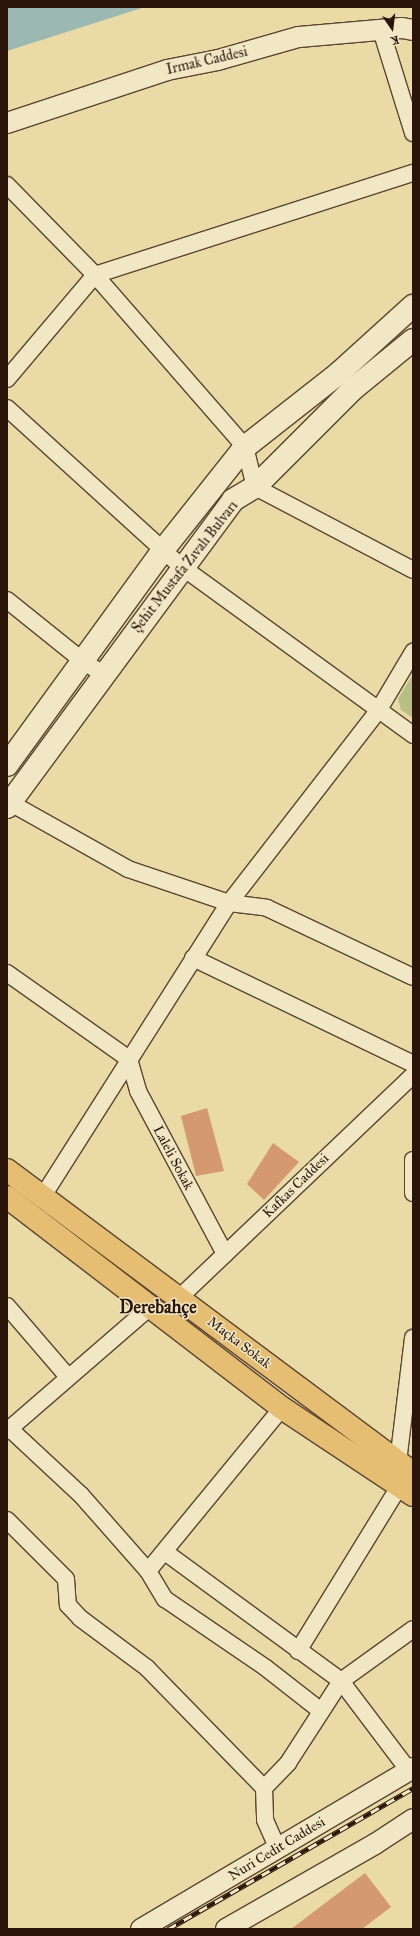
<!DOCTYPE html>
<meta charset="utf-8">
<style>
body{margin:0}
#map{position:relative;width:420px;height:1936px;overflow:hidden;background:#eadaa6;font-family:"IM FELL Great Primer",serif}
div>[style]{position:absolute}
.green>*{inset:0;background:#b8bf86}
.water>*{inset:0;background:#9bb8b1}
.building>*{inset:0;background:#d59971}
.roads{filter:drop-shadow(1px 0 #5b4631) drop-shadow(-1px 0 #5b4631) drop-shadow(0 1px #5b4631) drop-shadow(0 -1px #5b4631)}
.minor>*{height:16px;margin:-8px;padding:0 8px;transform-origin:8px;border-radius:8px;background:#f1e7c5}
.tertiary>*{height:20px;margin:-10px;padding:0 10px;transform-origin:10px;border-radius:10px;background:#f1e7c5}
.secondary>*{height:22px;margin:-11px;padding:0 11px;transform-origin:11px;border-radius:11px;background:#f1e7c5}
.primary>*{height:22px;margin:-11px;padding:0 11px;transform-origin:11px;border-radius:11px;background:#e5bd73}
.rail>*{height:4.5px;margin-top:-2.25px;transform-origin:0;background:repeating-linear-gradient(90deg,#f1e7c5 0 9px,#2b150a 0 18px);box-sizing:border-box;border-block:1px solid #2b150a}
span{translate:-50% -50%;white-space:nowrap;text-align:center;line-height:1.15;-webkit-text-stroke:3px #f1e7c5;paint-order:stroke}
.street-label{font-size:14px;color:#2b150a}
.district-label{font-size:18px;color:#2b150a;font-weight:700}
.frame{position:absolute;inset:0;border:8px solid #2b150a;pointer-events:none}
.north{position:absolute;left:372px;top:8px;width:40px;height:40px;-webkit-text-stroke:3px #f1e7c5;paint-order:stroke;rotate:166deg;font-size:11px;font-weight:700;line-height:16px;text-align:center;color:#2b150a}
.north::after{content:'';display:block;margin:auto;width:14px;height:18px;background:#2b150a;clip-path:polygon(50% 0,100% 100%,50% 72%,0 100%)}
</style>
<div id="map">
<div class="green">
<i style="clip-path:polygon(413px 674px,413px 718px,401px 710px,398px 699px)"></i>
</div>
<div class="water">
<i style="clip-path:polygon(7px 7px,145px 7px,7px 51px)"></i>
</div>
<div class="building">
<i style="clip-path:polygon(207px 1108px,224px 1171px,196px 1176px,181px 1116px)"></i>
<i style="clip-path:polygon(273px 1143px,299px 1162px,264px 1200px,247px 1184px)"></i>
<i style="clip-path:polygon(365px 1873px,391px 1907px,362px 1929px,291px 1929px)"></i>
</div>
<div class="roads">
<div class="minor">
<i style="left:381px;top:30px;width:108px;rotate:72.7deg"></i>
<i style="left:7px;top:185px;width:126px;rotate:45.6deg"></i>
<i style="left:95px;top:275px;width:228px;rotate:48.9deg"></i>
<i style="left:245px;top:447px;width:41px;rotate:76deg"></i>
<i style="left:255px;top:487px;width:178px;rotate:27.7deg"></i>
<i style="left:7px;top:379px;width:136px;rotate:-49.8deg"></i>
<i style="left:95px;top:275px;width:334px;rotate:-17.8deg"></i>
<i style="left:7px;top:408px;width:236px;rotate:42.3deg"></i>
<i style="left:182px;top:567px;width:286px;rotate:36deg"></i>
<i style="left:7px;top:600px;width:99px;rotate:38.8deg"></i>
<i style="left:84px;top:662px;width:22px;rotate:32deg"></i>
<i style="left:7px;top:801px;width:139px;rotate:29.3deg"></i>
<i style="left:128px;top:869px;width:107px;rotate:18.6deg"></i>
<i style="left:229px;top:903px;width:38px;rotate:7deg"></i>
<i style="left:267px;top:908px;width:161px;rotate:25.3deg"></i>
<i style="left:193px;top:958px;width:244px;rotate:25.7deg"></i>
<i style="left:7px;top:973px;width:149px;rotate:35.2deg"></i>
<i style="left:129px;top:1059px;width:33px;rotate:74deg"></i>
<i style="left:138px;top:1091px;width:185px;rotate:61.9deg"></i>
<i style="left:413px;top:1160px;width:33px;rotate:90deg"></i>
<i style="left:43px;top:1196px;width:347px;rotate:-57.6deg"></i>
<i style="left:229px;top:903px;width:243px;rotate:-52.2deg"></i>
<i style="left:378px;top:711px;width:69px;rotate:-59.3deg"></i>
<i style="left:179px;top:1298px;width:323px;rotate:-43.6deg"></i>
<i style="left:7px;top:1306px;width:94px;rotate:49.3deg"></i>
<i style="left:10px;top:1429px;width:97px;rotate:42.9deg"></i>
<i style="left:81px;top:1495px;width:101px;rotate:48.6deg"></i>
<i style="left:148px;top:1571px;width:33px;rotate:59deg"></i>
<i style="left:165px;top:1599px;width:122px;rotate:34.3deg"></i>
<i style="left:266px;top:1668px;width:70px;rotate:38deg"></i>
<i style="left:7px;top:1431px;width:189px;rotate:-40.9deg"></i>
<i style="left:398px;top:1462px;width:125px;rotate:-83.1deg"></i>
<i style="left:7px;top:1520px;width:83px;rotate:45deg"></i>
<i style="left:66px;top:1579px;width:26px;rotate:86deg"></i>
<i style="left:68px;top:1605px;width:18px;rotate:47deg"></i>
<i style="left:80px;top:1618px;width:84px;rotate:36.7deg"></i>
<i style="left:147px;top:1668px;width:168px;rotate:45.7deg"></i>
<i style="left:264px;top:1788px;width:32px;rotate:88deg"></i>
<i style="left:265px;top:1820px;width:32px;rotate:66deg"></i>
<i style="left:165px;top:1552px;width:218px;rotate:36.2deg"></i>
<i style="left:341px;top:1681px;width:113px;rotate:52.9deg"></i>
<i style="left:148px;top:1571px;width:211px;rotate:-50.6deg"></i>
<i style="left:298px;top:1651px;width:195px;rotate:-58.4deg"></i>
<i style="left:264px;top:1788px;width:35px;rotate:-46deg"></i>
<i style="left:288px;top:1763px;width:98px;rotate:-57.1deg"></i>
<i style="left:341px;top:1681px;width:89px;rotate:-35.8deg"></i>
</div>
<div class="tertiary">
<i style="left:7px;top:123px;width:169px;rotate:-18.3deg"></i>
<i style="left:167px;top:70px;width:52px;rotate:-11.1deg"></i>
<i style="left:218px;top:60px;width:84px;rotate:-15.9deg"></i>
<i style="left:299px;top:37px;width:103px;rotate:-5deg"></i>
<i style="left:402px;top:28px;width:11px;rotate:10deg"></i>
<i style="left:141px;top:1929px;width:316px;rotate:-30.6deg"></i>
<i style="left:226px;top:1929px;width:172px;rotate:-29.7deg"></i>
<i style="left:375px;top:1844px;width:45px;rotate:-33.3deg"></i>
</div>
<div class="secondary">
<i style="left:7px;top:765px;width:266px;rotate:-54deg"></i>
<i style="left:163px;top:550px;width:132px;rotate:-51.5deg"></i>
<i style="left:245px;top:447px;width:120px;rotate:-38.2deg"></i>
<i style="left:339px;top:373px;width:100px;rotate:-42.2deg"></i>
<i style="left:7px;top:807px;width:381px;rotate:-53.6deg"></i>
<i style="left:233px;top:500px;width:26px;rotate:-31deg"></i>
<i style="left:255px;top:487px;width:139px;rotate:-45deg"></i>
<i style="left:353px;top:389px;width:77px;rotate:-39.2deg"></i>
</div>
<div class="primary">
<i style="left:7px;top:1170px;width:507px;rotate:36.73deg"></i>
<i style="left:7px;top:1197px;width:347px;rotate:37.5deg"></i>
<i style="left:282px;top:1408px;width:157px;rotate:33.6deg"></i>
</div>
</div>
<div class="rail">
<i style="left:168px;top:1929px;width:283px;rotate:-29.9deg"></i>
</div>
<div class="street-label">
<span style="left:207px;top:61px;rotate:-13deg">Irmak Caddesi</span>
<span style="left:185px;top:567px;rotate:-52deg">Şehit Mustafa Zıvalı Bulvarı</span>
<span style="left:173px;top:1158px;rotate:62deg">Laleli Sokak</span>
<span style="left:296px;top:1186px;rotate:-44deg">Kafkas Caddesi</span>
<span style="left:239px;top:1343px;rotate:37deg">Maçka Sokak</span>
<span style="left:277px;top:1849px;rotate:-31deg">Nuri Cedit Caddesi</span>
</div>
<div class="district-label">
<span style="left:158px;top:1307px">Derebahçe</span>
</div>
<div class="frame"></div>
<div class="north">K</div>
</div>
